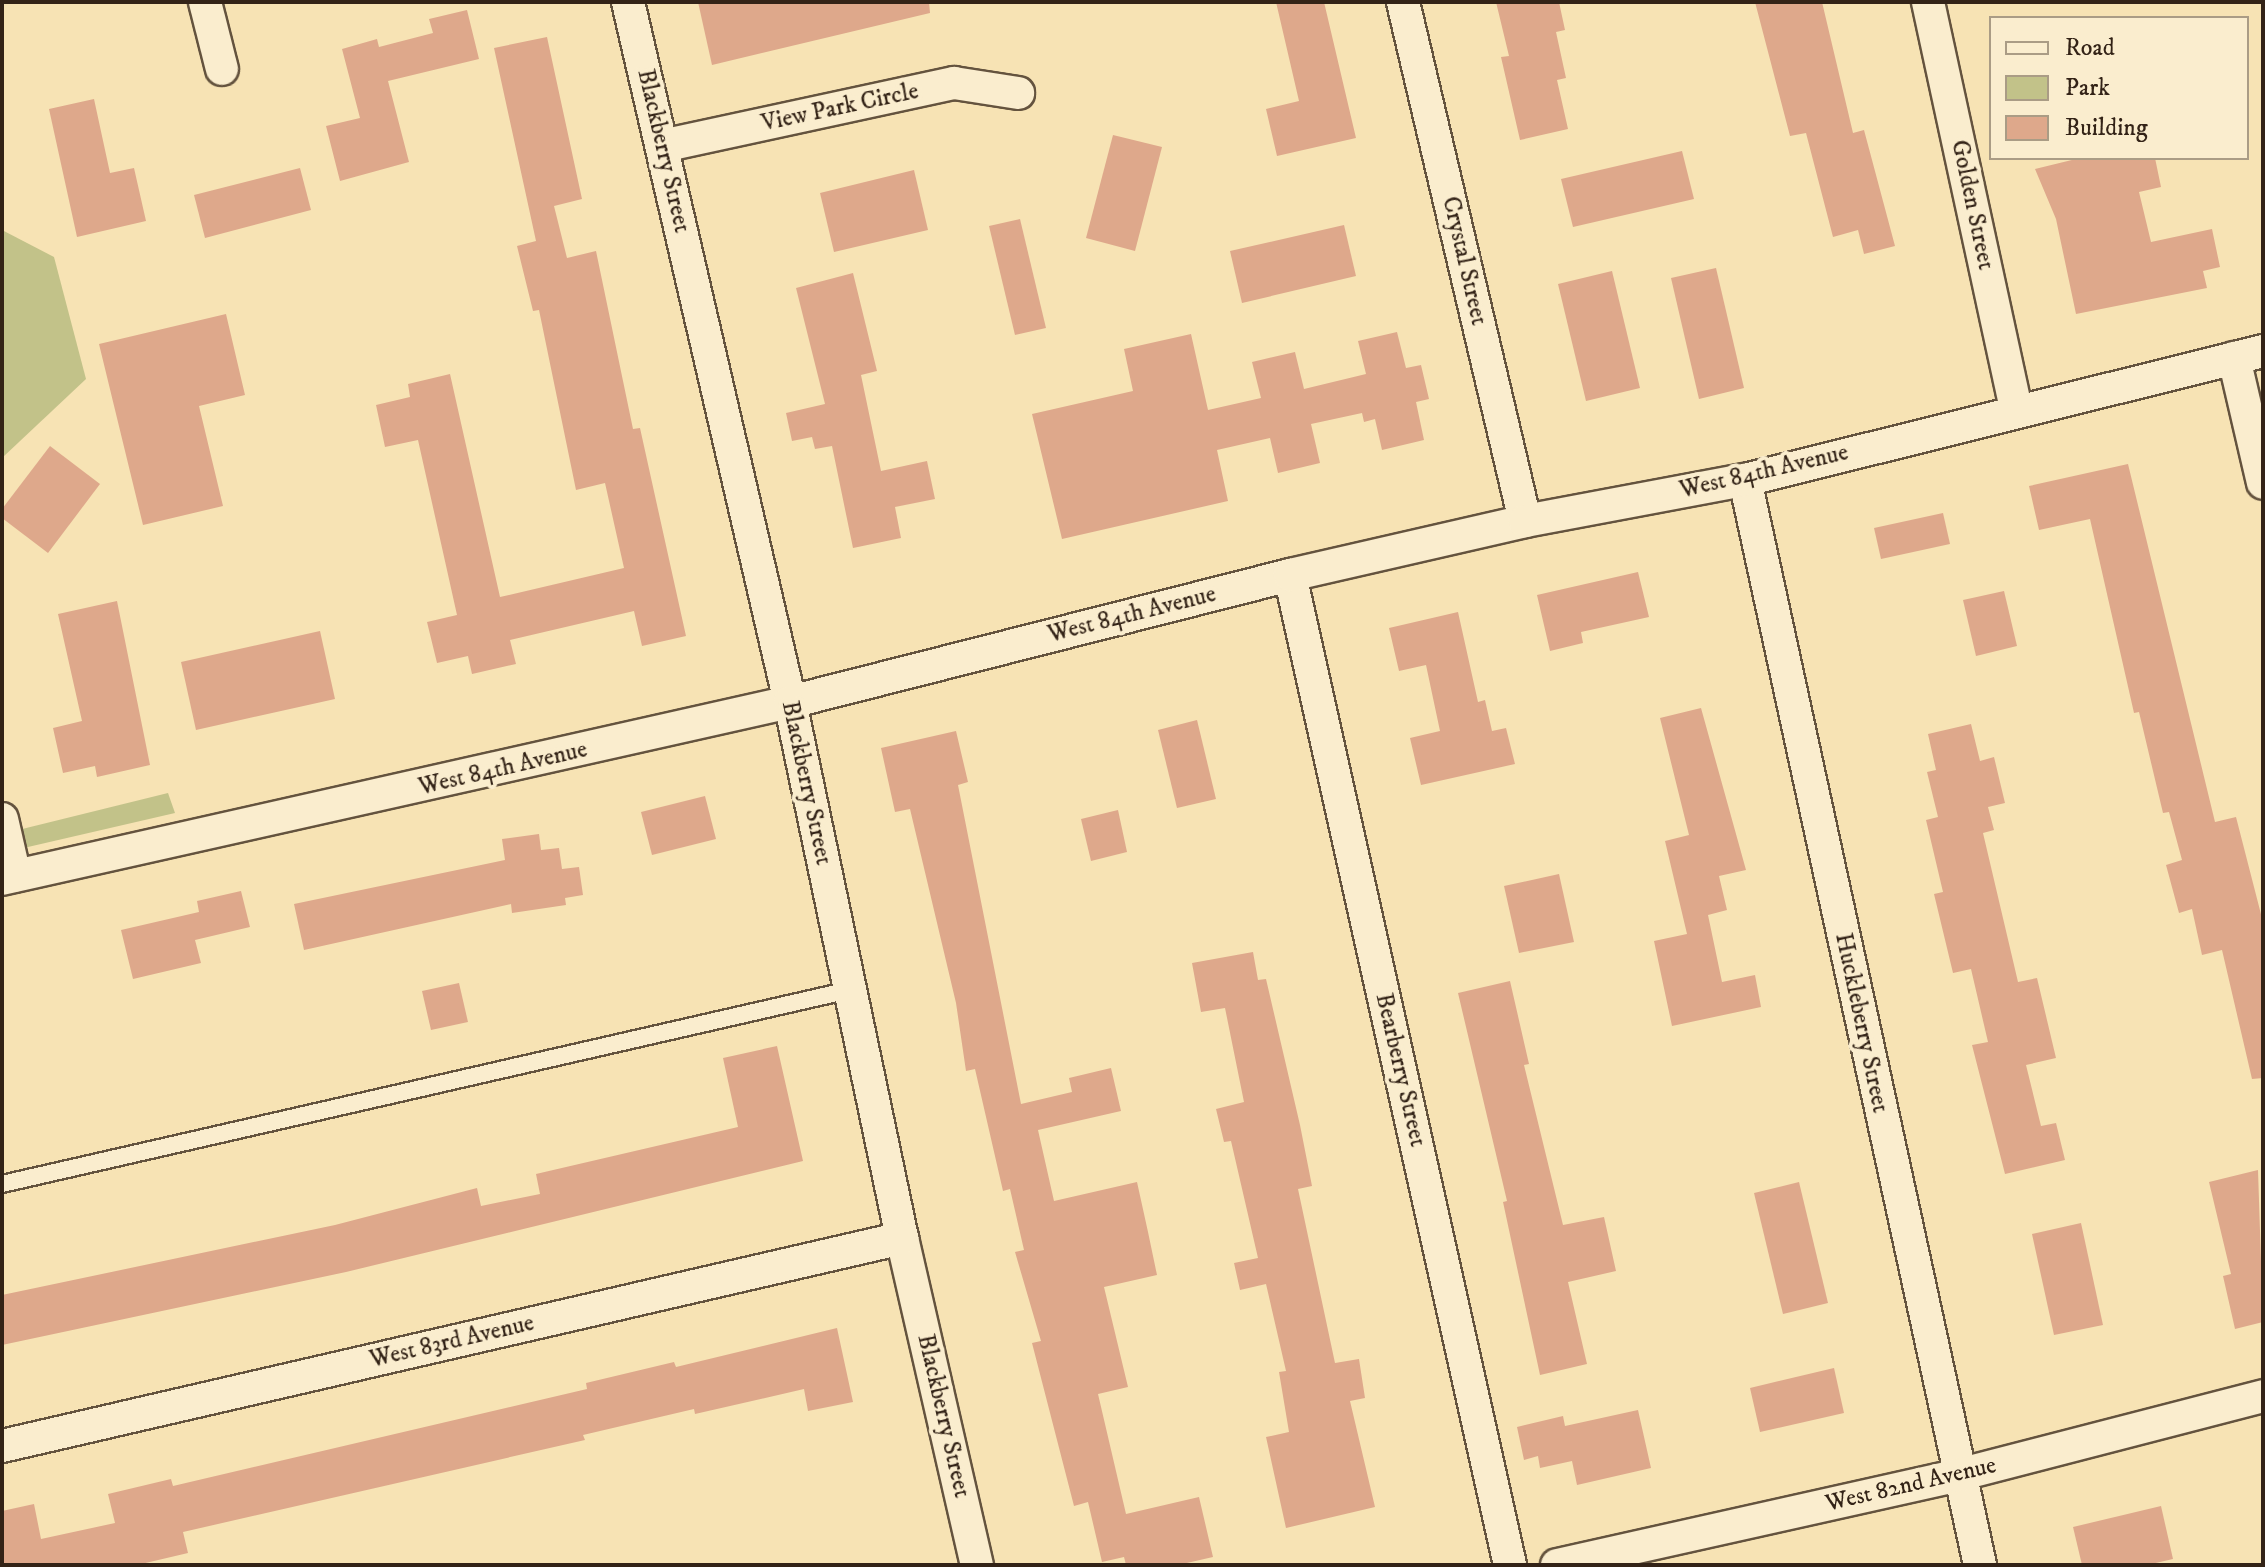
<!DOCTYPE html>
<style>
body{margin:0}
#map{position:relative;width:2265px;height:1567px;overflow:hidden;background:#f7e3b4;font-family:"IM FELL DW Pica",serif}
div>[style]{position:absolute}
.green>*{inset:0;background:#c2c289}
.building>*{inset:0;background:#dea88b}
.roads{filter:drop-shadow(2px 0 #64533e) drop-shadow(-2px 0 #64533e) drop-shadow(0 2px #64533e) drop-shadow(0 -2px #64533e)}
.lane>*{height:16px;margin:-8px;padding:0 8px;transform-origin:8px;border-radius:8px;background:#faedce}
.street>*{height:32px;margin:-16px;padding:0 16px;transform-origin:16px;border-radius:16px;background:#faedce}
span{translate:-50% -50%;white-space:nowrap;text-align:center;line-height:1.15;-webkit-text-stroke:8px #faedce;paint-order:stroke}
.street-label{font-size:24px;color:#332317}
.frame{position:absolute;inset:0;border:4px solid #332317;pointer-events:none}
.legend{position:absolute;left:1989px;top:16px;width:260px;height:144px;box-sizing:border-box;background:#faedce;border:2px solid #aa9c85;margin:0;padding:10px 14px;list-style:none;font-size:24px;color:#332317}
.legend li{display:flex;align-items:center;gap:16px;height:40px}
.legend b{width:40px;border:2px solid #aa9c85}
</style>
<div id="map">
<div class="green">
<i style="clip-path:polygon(2px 230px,54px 257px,86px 379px,2px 458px)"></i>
<i style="clip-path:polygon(168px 793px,175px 813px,2px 853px,2px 834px)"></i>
</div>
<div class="building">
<i style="clip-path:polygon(698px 2px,929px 2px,930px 13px,712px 65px)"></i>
<i style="clip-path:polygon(1276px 2px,1324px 2px,1356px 138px,1277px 156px,1266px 109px,1299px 101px)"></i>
<i style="clip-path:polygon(1496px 2px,1559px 2px,1565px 30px,1556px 32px,1566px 78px,1557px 80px,1568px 129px,1520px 140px,1501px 57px,1509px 56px)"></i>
<i style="clip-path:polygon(1755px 2px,1822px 2px,1853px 133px,1864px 130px,1895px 246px,1864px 254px,1858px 230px,1833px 237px,1806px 133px,1790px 136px)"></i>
<i style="clip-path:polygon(467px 10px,479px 59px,388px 81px,409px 162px,340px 181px,326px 126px,360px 118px,342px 49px,377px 39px,379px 47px,433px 33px,429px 19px)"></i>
<i style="clip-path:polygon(547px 37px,582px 199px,554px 206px,567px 258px,596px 251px,633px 429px,640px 428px,686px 636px,642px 646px,634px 611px,510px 640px,516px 664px,472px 674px,468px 656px,437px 663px,427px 622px,457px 615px,418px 440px,385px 447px,376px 405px,410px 397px,408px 384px,450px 374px,500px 597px,624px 568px,605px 483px,576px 490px,539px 310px,533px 311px,517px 246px,536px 241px,494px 48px)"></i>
<i style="clip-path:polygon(94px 99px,110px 173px,134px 168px,146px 221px,77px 237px,49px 109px)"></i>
<i style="clip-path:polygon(1113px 135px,1162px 147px,1135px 251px,1086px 238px)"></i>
<i style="clip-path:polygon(1682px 151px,1694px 199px,1573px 227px,1561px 179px)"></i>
<i style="clip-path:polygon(2080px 158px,2155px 158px,2161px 187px,2139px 192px,2151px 242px,2212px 229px,2220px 267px,2203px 271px,2207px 288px,2076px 314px,2056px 219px,2035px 169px)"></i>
<i style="clip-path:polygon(300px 168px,311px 210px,205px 238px,194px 195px)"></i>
<i style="clip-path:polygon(914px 170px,928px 230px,834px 252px,820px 193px)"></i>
<i style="clip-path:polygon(1020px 219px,1046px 328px,1015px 335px,989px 226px)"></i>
<i style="clip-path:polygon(1344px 225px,1356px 276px,1242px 303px,1230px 251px)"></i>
<i style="clip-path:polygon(1716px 268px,1744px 388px,1699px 399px,1671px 278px)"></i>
<i style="clip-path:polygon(1612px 271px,1640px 388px,1586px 401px,1558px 284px)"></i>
<i style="clip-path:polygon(853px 273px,877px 371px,861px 375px,881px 471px,927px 461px,935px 499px,895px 507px,901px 538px,853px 548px,832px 446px,815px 449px,812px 437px,792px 441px,786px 413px,825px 404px,796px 288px)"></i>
<i style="clip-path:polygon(226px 314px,245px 395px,199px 406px,223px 506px,143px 525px,99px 344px)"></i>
<i style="clip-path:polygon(1397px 332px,1406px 368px,1421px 365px,1429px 399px,1416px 402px,1424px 440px,1382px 450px,1375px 419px,1364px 422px,1362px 413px,1311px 424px,1320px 463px,1278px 473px,1270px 438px,1217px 450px,1228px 501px,1062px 539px,1032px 414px,1133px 391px,1124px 349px,1191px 334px,1208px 410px,1261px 398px,1252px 362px,1295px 352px,1304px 389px,1366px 374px,1358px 341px)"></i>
<i style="clip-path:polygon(50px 446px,100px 484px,48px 553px,2px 518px,2px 509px)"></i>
<i style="clip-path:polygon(2128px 464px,2215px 822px,2236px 817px,2263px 922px,2263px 1078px,2252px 1079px,2222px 950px,2202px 955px,2192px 909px,2179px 913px,2166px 865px,2182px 860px,2169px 812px,2163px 813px,2139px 712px,2134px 713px,2090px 519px,2039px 530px,2029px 486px)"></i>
<i style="clip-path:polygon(1943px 513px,1950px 544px,1881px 559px,1874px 528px)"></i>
<i style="clip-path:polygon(1638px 572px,1649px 617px,1581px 632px,1583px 643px,1550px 651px,1537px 595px)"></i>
<i style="clip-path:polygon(2004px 591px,2017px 646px,1976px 656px,1963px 600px)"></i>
<i style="clip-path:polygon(117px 601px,150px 765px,97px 777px,95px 766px,63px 773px,53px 728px,82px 721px,58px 614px)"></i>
<i style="clip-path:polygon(1458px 612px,1478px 702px,1485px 700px,1492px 731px,1506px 728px,1515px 764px,1421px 785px,1410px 738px,1440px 731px,1426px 665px,1399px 671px,1389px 628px)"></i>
<i style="clip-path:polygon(320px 631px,335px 699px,196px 730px,181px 662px)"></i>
<i style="clip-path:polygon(1701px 708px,1746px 870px,1719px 876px,1727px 910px,1708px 915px,1722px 982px,1755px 975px,1761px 1007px,1672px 1026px,1654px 941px,1687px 934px,1665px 841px,1689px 835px,1660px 718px)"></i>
<i style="clip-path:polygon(1197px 720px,1216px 799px,1177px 808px,1158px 730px)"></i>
<i style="clip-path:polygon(1971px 724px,1980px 761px,1994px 757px,2005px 803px,1988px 807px,1994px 830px,1983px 833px,2018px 982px,2037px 978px,2056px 1058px,2026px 1065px,2041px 1126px,2056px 1123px,2065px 1160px,2005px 1174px,1972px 1045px,1988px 1042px,1971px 969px,1953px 973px,1934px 894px,1943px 892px,1926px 820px,1938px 817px,1927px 772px,1936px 770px,1928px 734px)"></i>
<i style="clip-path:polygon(956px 731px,968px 782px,958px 785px,1021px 1104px,1072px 1092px,1069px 1078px,1111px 1068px,1121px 1111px,1038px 1130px,1054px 1201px,1137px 1182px,1148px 1232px,1157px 1275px,1104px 1287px,1128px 1387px,1098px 1394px,1126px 1514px,1199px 1497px,1213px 1557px,1178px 1565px,1126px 1565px,1124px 1557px,1102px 1562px,1088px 1502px,1074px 1506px,1032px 1343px,1041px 1341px,1015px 1252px,1024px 1250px,1010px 1189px,1003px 1191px,975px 1069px,966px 1071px,956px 1003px,910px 809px,895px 812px,881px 748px)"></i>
<i style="clip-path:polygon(705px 796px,716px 839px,652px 855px,641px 812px)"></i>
<i style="clip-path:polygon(1118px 810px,1127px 852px,1091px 861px,1081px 819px)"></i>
<i style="clip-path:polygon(539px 834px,541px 850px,559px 848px,562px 869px,579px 867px,583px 895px,565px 898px,566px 905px,512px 913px,511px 904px,304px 950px,294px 904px,505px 860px,502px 839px)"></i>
<i style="clip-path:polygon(1559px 874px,1574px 942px,1519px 953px,1504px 886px)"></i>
<i style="clip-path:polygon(241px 891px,250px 927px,195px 940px,201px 963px,133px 979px,121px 930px,199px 912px,197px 901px)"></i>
<i style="clip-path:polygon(1253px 952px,1258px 980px,1266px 979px,1300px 1125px,1312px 1186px,1298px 1189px,1335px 1363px,1359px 1359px,1365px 1398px,1350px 1401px,1375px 1507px,1286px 1528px,1266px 1437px,1289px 1432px,1279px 1372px,1286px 1371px,1266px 1284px,1240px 1290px,1234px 1263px,1258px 1258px,1231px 1141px,1224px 1142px,1216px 1109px,1244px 1102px,1225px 1008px,1201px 1012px,1192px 963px)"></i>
<i style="clip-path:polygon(1510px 981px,1529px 1064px,1524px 1065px,1563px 1225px,1604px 1217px,1616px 1271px,1568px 1282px,1587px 1364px,1540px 1375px,1503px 1202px,1507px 1201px,1458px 993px)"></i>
<i style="clip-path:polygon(459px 983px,468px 1022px,431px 1030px,422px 991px)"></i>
<i style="clip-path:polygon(777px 1046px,803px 1161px,346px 1272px,2px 1345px,2px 1295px,335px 1225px,477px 1188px,481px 1206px,540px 1194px,536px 1174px,738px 1127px,723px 1058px)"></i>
<i style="clip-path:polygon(2258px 1170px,2263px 1322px,2235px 1329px,2223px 1276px,2231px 1274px,2209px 1182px)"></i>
<i style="clip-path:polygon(1799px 1182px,1828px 1303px,1783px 1314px,1754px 1193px)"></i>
<i style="clip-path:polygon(2081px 1223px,2103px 1325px,2054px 1335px,2032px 1234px)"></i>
<i style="clip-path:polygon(837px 1328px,853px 1402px,808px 1411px,804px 1389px,695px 1414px,694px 1409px,583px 1435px,585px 1440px,183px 1532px,188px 1553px,137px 1565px,2px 1565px,2px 1511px,34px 1504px,41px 1539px,115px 1523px,108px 1494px,171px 1479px,173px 1486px,587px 1389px,586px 1383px,674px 1362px,676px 1367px)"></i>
<i style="clip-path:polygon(1834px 1368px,1844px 1413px,1760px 1432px,1750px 1388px)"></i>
<i style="clip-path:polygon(1638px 1410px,1651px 1468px,1577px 1485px,1572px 1461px,1540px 1468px,1538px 1456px,1524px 1460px,1517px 1427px,1563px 1416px,1565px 1426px)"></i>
<i style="clip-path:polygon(2161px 1506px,2173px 1559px,2147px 1565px,2082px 1565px,2073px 1527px)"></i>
</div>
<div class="roads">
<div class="lane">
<i style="left:2px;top:1184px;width:870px;rotate:-12.89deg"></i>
</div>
<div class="street">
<i style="left:205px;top:2px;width:69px;rotate:75.8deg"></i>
<i style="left:628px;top:2px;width:719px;rotate:76.97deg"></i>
<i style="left:790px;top:702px;width:548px;rotate:78.2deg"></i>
<i style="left:902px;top:1238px;width:335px;rotate:77.1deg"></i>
<i style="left:1403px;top:2px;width:533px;rotate:76.77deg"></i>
<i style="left:1928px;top:2px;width:416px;rotate:77.8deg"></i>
<i style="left:662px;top:146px;width:299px;rotate:-12.2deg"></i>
<i style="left:954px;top:83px;width:65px;rotate:8.9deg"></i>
<i style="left:2234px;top:358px;width:128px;rotate:76.9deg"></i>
<i style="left:1745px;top:480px;width:1110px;rotate:77.78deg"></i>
<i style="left:1290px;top:575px;width:1014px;rotate:77.47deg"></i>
<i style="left:2px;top:819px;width:58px;rotate:77.2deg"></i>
<i style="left:2px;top:879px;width:808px;rotate:-12.66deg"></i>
<i style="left:790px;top:702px;width:516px;rotate:-14.25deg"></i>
<i style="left:1290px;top:575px;width:241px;rotate:-12.9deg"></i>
<i style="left:1525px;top:521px;width:224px;rotate:-10.6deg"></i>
<i style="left:1745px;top:480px;width:534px;rotate:-13.98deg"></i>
<i style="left:2px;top:1446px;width:924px;rotate:-13.01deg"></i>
<i style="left:1557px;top:1565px;width:411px;rotate:-12.6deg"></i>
<i style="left:1958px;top:1475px;width:315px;rotate:-14.5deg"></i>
</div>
</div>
<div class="street-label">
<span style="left:840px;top:108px;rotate:-12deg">View Park Circle</span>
<span style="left:663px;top:151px;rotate:77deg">Blackberry Street</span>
<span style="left:1972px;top:205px;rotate:78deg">Golden Street</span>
<span style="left:1464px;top:261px;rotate:77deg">Crystal Street</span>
<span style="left:1764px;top:472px;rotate:-13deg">West 84th Avenue</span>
<span style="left:1132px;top:615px;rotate:-14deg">West 84th Avenue</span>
<span style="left:503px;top:769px;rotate:-13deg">West 84th Avenue</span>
<span style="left:806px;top:783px;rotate:78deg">Blackberry Street</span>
<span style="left:1861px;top:1023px;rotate:78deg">Huckleberry Street</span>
<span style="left:1400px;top:1070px;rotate:77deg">Bearberry Street</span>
<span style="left:452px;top:1342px;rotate:-13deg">West 83rd Avenue</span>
<span style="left:943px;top:1416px;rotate:77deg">Blackberry Street</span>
<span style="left:1911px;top:1485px;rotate:-13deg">West 82nd Avenue</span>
</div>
<div class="frame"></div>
<ul class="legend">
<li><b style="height:10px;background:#faedce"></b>Road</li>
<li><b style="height:22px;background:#c2c289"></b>Park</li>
<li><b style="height:22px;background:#dea88b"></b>Building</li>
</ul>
</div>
